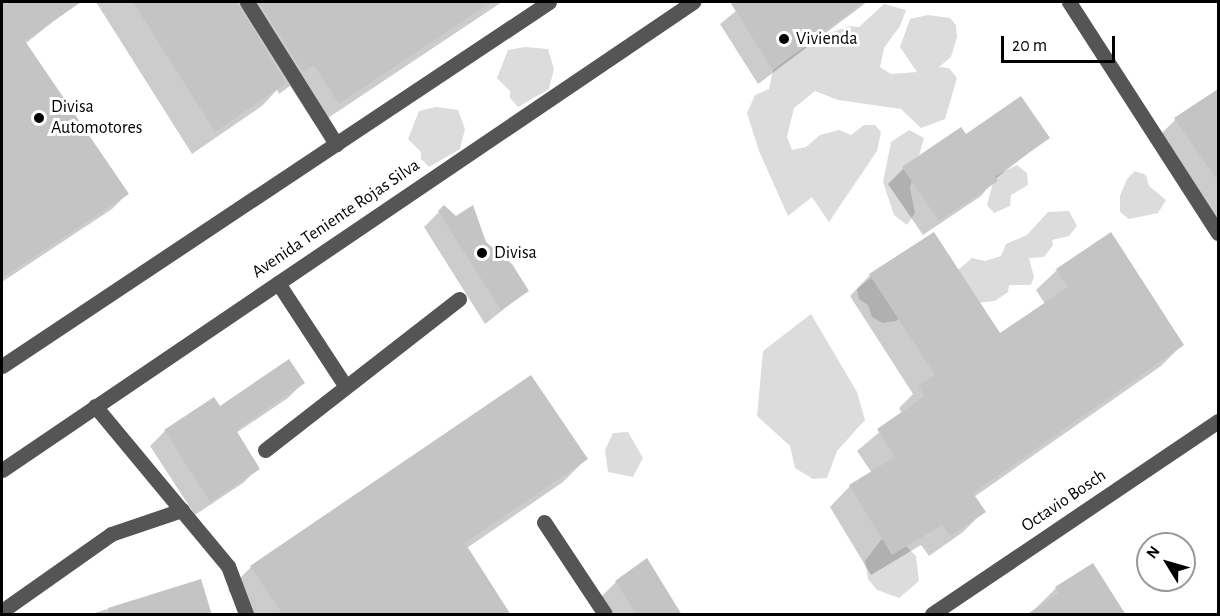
<!DOCTYPE html>
<style>
body{margin:0}
#map{position:relative;width:1220px;height:616px;overflow:hidden;background:#fff;font-family:"Alegreya Sans",sans-serif}
div>[style]{position:absolute}
.green>*{inset:0;background:#dcdcdc}
.shadow>*{inset:0;background:#0003}
.building>*{inset:0;background:#c4c4c4}
.minor>*{height:15px;margin:-7.5px;padding:0 7.5px;transform-origin:7.5px;border-radius:7.5px;background:#555}
.dots>*{width:16px;height:16px;translate:-50% -50%;box-sizing:border-box;border:3px solid #fff;border-radius:50%}
span{translate:-50% -50%;white-space:nowrap;text-align:center;line-height:1.15;-webkit-text-stroke:6px #fff;paint-order:stroke}
.poi-label{font-size:18px;color:#000}
.left{translate:0 -50%;text-align:left}
.street-label{font-size:18px;color:#000}
.frame{position:absolute;inset:0;border:3px solid #000;pointer-events:none}
.north{position:absolute;left:1136px;top:532px;width:60px;height:60px;box-sizing:border-box;background:#fff;border:2px solid #999;border-radius:50%;rotate:307deg;font-size:16px;font-weight:700;line-height:24px;text-align:center;color:#000}
.north::after{content:'';display:block;margin:auto;width:21px;height:27px;background:#000;clip-path:polygon(50% 0,100% 100%,50% 72%,0 100%)}
.scale{position:absolute;left:1001px;top:36px;width:114px;height:27px;box-sizing:border-box;border:3px solid #000;border-top:0;padding-left:8px;font-size:18px;line-height:21px;white-space:nowrap;color:#000;-webkit-text-stroke:4px #fff;paint-order:stroke}
</style>
<div id="map">
<div class="green">
<i style="clip-path:polygon(884px 4px,906px 10px,900px 26px,884px 48px,880px 67px,891px 74px,917px 72px,900px 47px,910px 19px,928px 15px,950px 18px,956px 25px,957px 37px,951px 57px,939px 67px,949px 68px,957px 78px,945px 119px,921px 128px,901px 109px,838px 100px,815px 91px,794px 108px,787px 137px,792px 150px,806px 147px,820px 135px,839px 130px,851px 135px,864px 125px,875px 125px,881px 132px,877px 151px,829px 222px,812px 197px,788px 216px,759px 151px,747px 113px,755px 95px,769px 89px,773px 70px,790px 56px,826px 34px,850px 26px,859px 27px)"></i>
<i style="clip-path:polygon(525px 47px,548px 49px,554px 69px,549px 89px,518px 107px,510px 98px,510px 91px,497px 78px,508px 50px)"></i>
<i style="clip-path:polygon(436px 107px,458px 110px,465px 129px,460px 149px,429px 167px,421px 159px,421px 152px,408px 139px,419px 111px)"></i>
<i style="clip-path:polygon(909px 130px,924px 138px,910px 188px,915px 213px,907px 225px,894px 215px,883px 182px,891px 142px)"></i>
<i style="clip-path:polygon(1017px 165px,1027px 173px,1028px 185px,1011px 195px,1010px 206px,994px 213px,987px 205px,995px 176px)"></i>
<i style="clip-path:polygon(1135px 171px,1146px 175px,1149px 186px,1166px 200px,1158px 213px,1129px 219px,1120px 212px,1120px 196px,1127px 179px)"></i>
<i style="clip-path:polygon(1069px 211px,1077px 226px,1069px 236px,1052px 240px,1053px 245px,1044px 257px,1029px 258px,1034px 277px,1031px 285px,1009px 285px,1008px 292px,995px 301px,976px 303px,958px 270px,972px 258px,985px 261px,1001px 256px,1006px 244px,1027px 235px,1048px 212px)"></i>
<i style="clip-path:polygon(873px 276px,902px 316px,896px 321px,883px 323px,872px 317px,868px 305px,859px 299px,857px 289px)"></i>
<i style="clip-path:polygon(811px 314px,857px 392px,865px 420px,837px 451px,827px 478px,813px 479px,795px 468px,790px 446px,757px 416px,763px 351px)"></i>
<i style="clip-path:polygon(628px 432px,643px 458px,633px 477px,608px 472px,605px 450px,613px 433px)"></i>
<i style="clip-path:polygon(882px 539px,906px 546px,916px 556px,919px 581px,899px 598px,877px 590px,868px 579px,865px 561px)"></i>
</div>
<div class="shadow">
<i style="clip-path:polygon(21px 2px,65px 2px,70px 8px,25px 44px,127px 194px,112px 209px,2px 282px,2px 11px,3px 13px)"></i>
<i style="clip-path:polygon(96px 2px,502px 2px,316px 126px,290px 86px,279px 94px,277px 90px,262px 106px,192px 154px)"></i>
<i style="clip-path:polygon(747px 2px,867px 2px,758px 84px,720px 24px)"></i>
<i style="clip-path:polygon(1218px 90px,1218px 238px,1152px 143px,1175px 120px)"></i>
<i style="clip-path:polygon(966px 136px,1048px 138px,995px 179px,981px 196px,923px 235px,888px 184px,903px 169px)"></i>
<i style="clip-path:polygon(439px 212px,485px 243px,527px 291px,485px 324px,424px 227px)"></i>
<i style="clip-path:polygon(1057px 270px,1182px 345px,1161px 366px,974px 497px,984px 511px,963px 532px,929px 556px,921px 545px,871px 575px,830px 507px,850px 486px,872px 473px,857px 451px,902px 413px,899px 408px,913px 394px,850px 296px,870px 275px,999px 335px,1045px 304px,1036px 290px)"></i>
<i style="clip-path:polygon(303px 383px,288px 398px,236px 433px,258px 468px,243px 483px,195px 515px,150px 446px,165px 431px,220px 409px)"></i>
<i style="clip-path:polygon(586px 459px,563px 482px,467px 548px,510px 614px,245px 614px,228px 590px,251px 567px)"></i>
<i style="clip-path:polygon(200px 581px,210px 614px,91px 614px)"></i>
<i style="clip-path:polygon(616px 582px,681px 614px,612px 614px,601px 597px)"></i>
<i style="clip-path:polygon(1056px 588px,1124px 614px,1034px 610px)"></i>
</div>
<div class="building">
<i style="clip-path:polygon(2px 2px,81px 2px,25px 41px,129px 194px,2px 278px)"></i>
<i style="clip-path:polygon(133px 2px,237px 2px,286px 83px,215px 132px)"></i>
<i style="clip-path:polygon(258px 2px,491px 2px,339px 104px,314px 65px,303px 72px)"></i>
<i style="clip-path:polygon(730px 2px,864px 2px,773px 70px)"></i>
<i style="clip-path:polygon(1218px 89px,1218px 181px,1174px 118px)"></i>
<i style="clip-path:polygon(1021px 96px,1050px 138px,995px 176px,998px 181px,939px 221px,902px 167px,961px 127px,966px 134px)"></i>
<i style="clip-path:polygon(444px 205px,456px 216px,473px 205px,486px 242px,512px 264px,529px 291px,501px 310px,438px 211px)"></i>
<i style="clip-path:polygon(934px 232px,1000px 333px,1068px 287px,1056px 269px,1111px 232px,1184px 345px,973px 493px,986px 512px,950px 536px,942px 525px,892px 555px,849px 485px,895px 457px,877px 429px,925px 396px,918px 386px,935px 375px,869px 274px)"></i>
<i style="clip-path:polygon(289px 359px,305px 383px,236px 430px,260px 469px,210px 502px,164px 430px,214px 397px,220px 406px)"></i>
<i style="clip-path:polygon(531px 375px,588px 459px,465px 543px,511px 615px,283px 615px,250px 566px)"></i>
<i style="clip-path:polygon(647px 558px,682px 615px,637px 615px,615px 581px)"></i>
<i style="clip-path:polygon(1093px 563px,1126px 615px,1026px 615px,1059px 593px,1055px 587px)"></i>
<i style="clip-path:polygon(201px 579px,212px 615px,110px 615px,108px 608px)"></i>
</div>
<div class="minor">
<i style="left:247px;top:2px;width:168px;rotate:57.9deg"></i>
<i style="left:1069px;top:2px;width:275px;rotate:57.2deg"></i>
<i style="left:278px;top:283px;width:124px;rotate:56.8deg"></i>
<i style="left:2px;top:366px;width:657px;rotate:-33.64deg"></i>
<i style="left:95px;top:406px;width:208px;rotate:50.3deg"></i>
<i style="left:228px;top:566px;width:51px;rotate:69.4deg"></i>
<i style="left:265px;top:450px;width:246px;rotate:-37.9deg"></i>
<i style="left:2px;top:470px;width:835px;rotate:-34.11deg"></i>
<i style="left:544px;top:522px;width:110px;rotate:56.5deg"></i>
<i style="left:2px;top:611px;width:133px;rotate:-35.2deg"></i>
<i style="left:111px;top:534px;width:75px;rotate:-18.7deg"></i>
<i style="left:932px;top:614px;width:345px;rotate:-34deg"></i>
</div>
<div class="dots">
<i style="left:784px;top:39px;background:#000"></i>
<i style="left:39px;top:118px;background:#000"></i>
<i style="left:482px;top:253px;background:#000"></i>
</div>
<div class="poi-label">
<span class="left" style="left:796px;top:39px">Vivienda</span>
<span class="left" style="left:51px;top:118px">Divisa<br>Automotores</span>
<span class="left" style="left:494px;top:253px">Divisa</span>
</div>
<div class="street-label">
<span style="left:336px;top:219px;rotate:-34deg">Avenida Teniente Rojas Silva</span>
<span style="left:1064px;top:501px;rotate:-34deg">Octavio Bosch</span>
</div>
<div class="frame"></div>
<div class="north">N</div>
<div class="scale">20 m</div>
</div>
